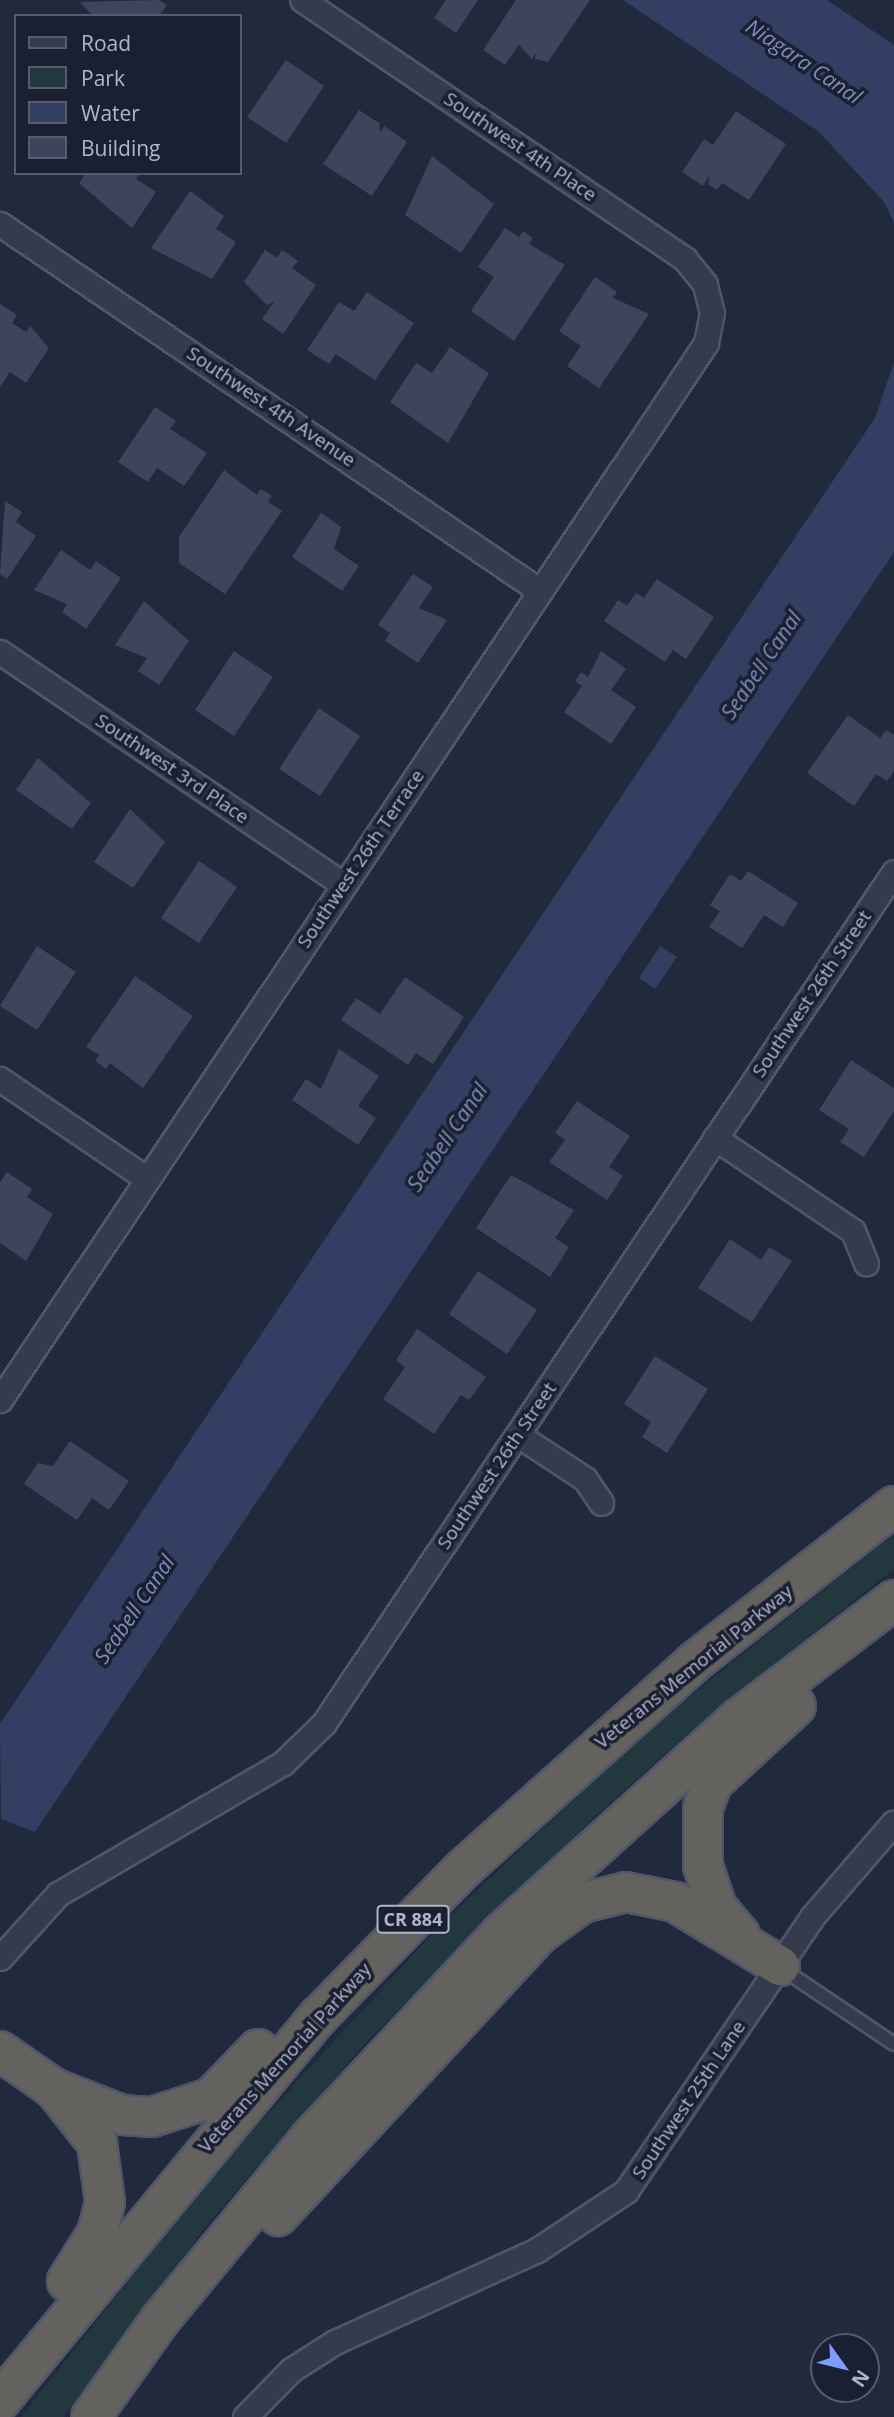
<!DOCTYPE html>
<style>
body{margin:0}
#map{position:relative;width:894px;height:2417px;overflow:hidden;background:#21293d;font-family:"Open Sans",sans-serif}
div>[style]{position:absolute}
.green>*{inset:0;background:#23373e}
.water>*{inset:0;background:#323f63}
.building>*{inset:0;background:#3d455d}
.roads{filter:drop-shadow(2px 0 #505668) drop-shadow(-2px 0 #505668) drop-shadow(0 2px #505668) drop-shadow(0 -2px #505668)}
.service>*{height:12px;margin:-6px;padding:0 6px;transform-origin:6px;border-radius:6px;background:#353b4d}
.minor>*{height:23px;margin:-11.5px;padding:0 11.5px;transform-origin:11.5px;border-radius:11.5px;background:#353b4d}
.trunk>*{height:38px;margin:-19px;padding:0 19px;transform-origin:19px;border-radius:19px;background:#64625f}
span{translate:-50% -50%;white-space:nowrap;text-align:center;line-height:1.15;-webkit-text-stroke:7px #1a2032;paint-order:stroke}
.shield-label span{padding:2px 5px;background:#1a2032;border:2px solid;border-radius:5px;-webkit-text-stroke-width:0}
.shield-label{font-size:18px;color:#b0b6c9;font-weight:700}
.street-label{font-size:19px;color:#b0b6c9}
.water-label{font-size:21px;color:#7e8db7;font-style:italic}
.legend{position:absolute;left:14px;top:14px;width:228px;height:161px;box-sizing:border-box;background:#1a2032;border:2px solid #565c6e;margin:0;padding:9px 12px;list-style:none;font-size:21px;color:#b0b6c9}
.legend li{display:flex;align-items:center;gap:14px;height:35px}
.legend b{width:35px;border:2px solid #565c6e}
.north{position:absolute;left:810px;top:2333px;width:70px;height:70px;box-sizing:border-box;background:#1a2032;border:2px solid #565c6e;border-radius:50%;rotate:124deg;font-size:19px;font-weight:700;line-height:28px;text-align:center;color:#b0b6c9}
.north::after{content:'';display:block;margin:auto;width:24px;height:32px;background:#7f9dff;clip-path:polygon(50% 0,100% 100%,50% 72%,0 100%)}
</style>
<div id="map">
<div class="green">
<i style="clip-path:polygon(894px 1534px,894px 1569px,714px 1711px,594px 1817px,370px 2038px,210px 2221px,64px 2417px,21px 2417px,210px 2177px,442px 1923px,656px 1723px)"></i>
</div>
<div class="water">
<i style="clip-path:polygon(623px 0,827px 0,894px 45px,894px 223px,884px 202px,818px 131px)"></i>
<i style="clip-path:polygon(894px 362px,894px 552px,35px 1832px,1px 1819px,0 1724px,875px 418px)"></i>
<i style="clip-path:polygon(660px 946px,677px 957px,655px 989px,639px 978px)"></i>
</div>
<div class="building">
<i style="clip-path:polygon(159px 0,167px 5px,159px 16px,93px 16px,80px 2px)"></i>
<i style="clip-path:polygon(446px 0,478px 0,456px 33px,434px 18px)"></i>
<i style="clip-path:polygon(516px 0,590px 0,548px 62px,535px 59px,536px 53px,532px 59px,519px 45px,505px 65px,483px 50px)"></i>
<i style="clip-path:polygon(286px 60px,324px 86px,286px 143px,247px 117px)"></i>
<i style="clip-path:polygon(359px 110px,379px 123px,380px 133px,384px 126px,407px 142px,372px 196px,323px 164px)"></i>
<i style="clip-path:polygon(736px 111px,786px 144px,749px 200px,722px 183px,717px 190px,708px 184px,710px 175px,703px 186px,682px 172px,704px 139px,713px 145px)"></i>
<i style="clip-path:polygon(432px 156px,494px 204px,461px 253px,405px 215px)"></i>
<i style="clip-path:polygon(86px 173px,140px 173px,136px 179px,156px 192px,132px 228px,79px 183px)"></i>
<i style="clip-path:polygon(190px 191px,224px 216px,216px 229px,236px 242px,212px 279px,151px 248px)"></i>
<i style="clip-path:polygon(505px 228px,519px 237px,523px 231px,533px 238px,529px 244px,565px 265px,514px 341px,471px 311px,494px 277px,478px 267px)"></i>
<i style="clip-path:polygon(265px 250px,277px 258px,282px 250px,298px 261px,292px 268px,316px 285px,283px 334px,262px 319px,274px 302px,267px 305px,244px 282px)"></i>
<i style="clip-path:polygon(595px 277px,617px 292px,613px 298px,649px 314px,599px 388px,567px 366px,581px 346px,559px 331px)"></i>
<i style="clip-path:polygon(367px 292px,414px 323px,375px 380px,336px 354px,329px 364px,307px 350px,339px 302px,354px 311px)"></i>
<i style="clip-path:polygon(0 304px,17px 315px,12px 323px,26px 332px,30px 326px,49px 348px,26px 383px,10px 372px,0 387px)"></i>
<i style="clip-path:polygon(450px 347px,489px 373px,448px 443px,390px 402px,416px 363px,432px 373px)"></i>
<i style="clip-path:polygon(155px 407px,176px 421px,170px 429px,207px 453px,184px 486px,157px 468px,148px 482px,118px 462px)"></i>
<i style="clip-path:polygon(224px 470px,257px 495px,261px 489px,272px 496px,268px 502px,282px 511px,225px 594px,179px 563px,179px 537px)"></i>
<i style="clip-path:polygon(5px 501px,22px 512px,16px 522px,36px 536px,7px 579px,0 574px)"></i>
<i style="clip-path:polygon(321px 513px,341px 527px,334px 549px,359px 566px,342px 591px,292px 557px)"></i>
<i style="clip-path:polygon(61px 550px,90px 570px,96px 561px,121px 578px,86px 629px,62px 612px,67px 604px,34px 590px)"></i>
<i style="clip-path:polygon(413px 574px,433px 587px,419px 608px,447px 620px,418px 663px,385px 641px,390px 633px,378px 625px)"></i>
<i style="clip-path:polygon(657px 579px,714px 617px,686px 659px,673px 650px,665px 662px,604px 621px,618px 600px,627px 606px,636px 593px,644px 598px)"></i>
<i style="clip-path:polygon(144px 601px,189px 641px,159px 685px,138px 671px,147px 658px,115px 645px)"></i>
<i style="clip-path:polygon(234px 651px,273px 677px,234px 736px,195px 710px)"></i>
<i style="clip-path:polygon(601px 651px,626px 669px,611px 690px,636px 707px,611px 744px,564px 712px,582px 686px,575px 681px,581px 672px,588px 677px)"></i>
<i style="clip-path:polygon(319px 708px,360px 736px,320px 796px,279px 769px)"></i>
<i style="clip-path:polygon(848px 715px,880px 738px,886px 730px,894px 735px,894px 771px,887px 781px,876px 774px,854px 806px,807px 773px)"></i>
<i style="clip-path:polygon(38px 758px,91px 803px,72px 829px,16px 790px)"></i>
<i style="clip-path:polygon(130px 809px,165px 842px,133px 888px,94px 862px)"></i>
<i style="clip-path:polygon(199px 861px,237px 887px,199px 943px,161px 918px)"></i>
<i style="clip-path:polygon(748px 871px,798px 903px,783px 927px,764px 915px,742px 948px,709px 927px,720px 911px,710px 905px,730px 874px,741px 881px)"></i>
<i style="clip-path:polygon(37px 946px,76px 972px,37px 1030px,0 1006px)"></i>
<i style="clip-path:polygon(135px 976px,193px 1016px,143px 1088px,110px 1063px,106px 1069px,95px 1061px,99px 1055px,86px 1047px)"></i>
<i style="clip-path:polygon(405px 977px,464px 1017px,433px 1064px,416px 1053px,408px 1065px,341px 1020px,356px 998px,380px 1014px)"></i>
<i style="clip-path:polygon(339px 1049px,379px 1076px,358px 1106px,376px 1118px,358px 1145px,292px 1100px,306px 1079px,321px 1089px)"></i>
<i style="clip-path:polygon(851px 1060px,894px 1088px,894px 1111px,864px 1157px,840px 1142px,849px 1129px,819px 1110px)"></i>
<i style="clip-path:polygon(577px 1101px,630px 1136px,609px 1167px,623px 1176px,607px 1200px,549px 1162px,565px 1140px,555px 1133px)"></i>
<i style="clip-path:polygon(7px 1172px,32px 1189px,27px 1197px,53px 1214px,26px 1261px,0 1243px,0 1182px)"></i>
<i style="clip-path:polygon(511px 1175px,574px 1210px,555px 1238px,569px 1247px,550px 1277px,476px 1228px)"></i>
<i style="clip-path:polygon(730px 1239px,761px 1260px,769px 1247px,792px 1261px,752px 1322px,698px 1288px)"></i>
<i style="clip-path:polygon(478px 1271px,537px 1310px,507px 1354px,449px 1314px)"></i>
<i style="clip-path:polygon(417px 1329px,486px 1377px,469px 1400px,461px 1395px,434px 1434px,383px 1399px,405px 1367px,396px 1360px)"></i>
<i style="clip-path:polygon(655px 1356px,708px 1389px,667px 1453px,642px 1437px,651px 1422px,624px 1404px)"></i>
<i style="clip-path:polygon(70px 1441px,129px 1481px,109px 1510px,92px 1498px,77px 1520px,24px 1484px,38px 1463px,53px 1466px)"></i>
</div>
<div class="roads">
<div class="service">
<i style="left:781px;top:1968px;width:136px;rotate:33.9deg"></i>
</div>
<div class="minor">
<i style="left:0;top:224px;width:653px;rotate:34.2deg"></i>
<i style="left:0;top:652px;width:415px;rotate:34.1deg"></i>
<i style="left:0;top:1079px;width:178px;rotate:34.2deg"></i>
<i style="left:715px;top:1138px;width:166px;rotate:34deg"></i>
<i style="left:853px;top:1231px;width:35px;rotate:68deg"></i>
<i style="left:0;top:1400px;width:1271px;rotate:-56.26deg"></i>
<i style="left:706px;top:343px;width:31px;rotate:-79deg"></i>
<i style="left:712px;top:313px;width:30px;rotate:-104deg"></i>
<i style="left:705px;top:284px;width:32px;rotate:-129deg"></i>
<i style="left:685px;top:259px;width:462px;rotate:-145.9deg"></i>
<i style="left:518px;top:1435px;width:80px;rotate:33.3deg"></i>
<i style="left:585px;top:1479px;width:29px;rotate:56deg"></i>
<i style="left:0;top:1958px;width:86px;rotate:-47.8deg"></i>
<i style="left:58px;top:1894px;width:260px;rotate:-30.2deg"></i>
<i style="left:283px;top:1763px;width:57px;rotate:-44.3deg"></i>
<i style="left:324px;top:1723px;width:1024px;rotate:-56.19deg"></i>
<i style="left:245px;top:2417px;width:66px;rotate:-45.6deg"></i>
<i style="left:291px;top:2370px;width:52px;rotate:-32.5deg"></i>
<i style="left:335px;top:2342px;width:222px;rotate:-24.5deg"></i>
<i style="left:537px;top:2250px;width:107px;rotate:-33.5deg"></i>
<i style="left:626px;top:2191px;width:331px;rotate:-55.8deg"></i>
<i style="left:812px;top:1917px;width:125px;rotate:-49.2deg"></i>
</div>
<div class="trunk">
<i style="left:740px;top:1935px;width:35px;rotate:-130deg"></i>
<i style="left:717px;top:1908px;width:44px;rotate:-108.4deg"></i>
<i style="left:703px;top:1866px;width:58px;rotate:-90deg"></i>
<i style="left:703px;top:1808px;width:27px;rotate:-70deg"></i>
<i style="left:712px;top:1783px;width:114px;rotate:-42.5deg"></i>
<i style="left:0;top:2051px;width:65px;rotate:34.9deg"></i>
<i style="left:53px;top:2088px;width:74px;rotate:21.4deg"></i>
<i style="left:122px;top:2115px;width:30px;rotate:4deg"></i>
<i style="left:152px;top:2117px;width:62px;rotate:-17.9deg"></i>
<i style="left:211px;top:2098px;width:68px;rotate:-46.2deg"></i>
<i style="left:55px;top:2090px;width:68px;rotate:51.6deg"></i>
<i style="left:97px;top:2143px;width:60px;rotate:82.3deg"></i>
<i style="left:105px;top:2202px;width:32px;rotate:104deg"></i>
<i style="left:97px;top:2233px;width:57px;rotate:122deg"></i>
<i style="left:278px;top:2216px;width:384px;rotate:-47.2deg"></i>
<i style="left:539px;top:1934px;width:53px;rotate:-35.8deg"></i>
<i style="left:582px;top:1903px;width:45px;rotate:-14deg"></i>
<i style="left:626px;top:1892px;width:50px;rotate:11.5deg"></i>
<i style="left:675px;top:1902px;width:123px;rotate:31.4deg"></i>
<i style="left:0;top:2401px;width:499px;rotate:-50.4deg"></i>
<i style="left:318px;top:2017px;width:207px;rotate:-45.6deg"></i>
<i style="left:463px;top:1869px;width:309px;rotate:-41.8deg"></i>
<i style="left:693px;top:1663px;width:255px;rotate:-38deg"></i>
<i style="left:91px;top:2417px;width:120px;rotate:-54.5deg"></i>
<i style="left:161px;top:2319px;width:236px;rotate:-50.5deg"></i>
<i style="left:311px;top:2137px;width:279px;rotate:-47deg"></i>
<i style="left:501px;top:1933px;width:321px;rotate:-42.1deg"></i>
<i style="left:739px;top:1718px;width:195px;rotate:-37.3deg"></i>
</div>
</div>
<div class="shield-label">
<span style="left:413px;top:1919px">CR 884</span>
</div>
<div class="street-label">
<span style="left:520px;top:147px;rotate:34deg">Southwest 4th Place</span>
<span style="left:271px;top:407px;rotate:34deg">Southwest 4th Avenue</span>
<span style="left:172px;top:769px;rotate:34deg">Southwest 3rd Place</span>
<span style="left:361px;top:859px;rotate:-56deg">Southwest 26th Terrace</span>
<span style="left:812px;top:994px;rotate:-56deg">Southwest 26th Street</span>
<span style="left:497px;top:1466px;rotate:-56deg">Southwest 26th Street</span>
<span style="left:694px;top:1667px;rotate:-39deg">Veterans Memorial Parkway</span>
<span style="left:285px;top:2058px;rotate:-48deg">Veterans Memorial Parkway</span>
<span style="left:689px;top:2100px;rotate:-56deg">Southwest 25th Lane</span>
</div>
<div class="water-label">
<span style="left:804px;top:61px;rotate:34deg">Niagara Canal</span>
<span style="left:761px;top:665px;rotate:-56deg">Seabell Canal</span>
<span style="left:447px;top:1137px;rotate:-56deg">Seabell Canal</span>
<span style="left:134px;top:1609px;rotate:-56deg">Seabell Canal</span>
</div>
<ul class="legend">
<li><b style="height:9px;background:#353b4d"></b>Road</li>
<li><b style="height:19px;background:#23373e"></b>Park</li>
<li><b style="height:19px;background:#323f63"></b>Water</li>
<li><b style="height:19px;background:#3d455d"></b>Building</li>
</ul>
<div class="north">N</div>
</div>
